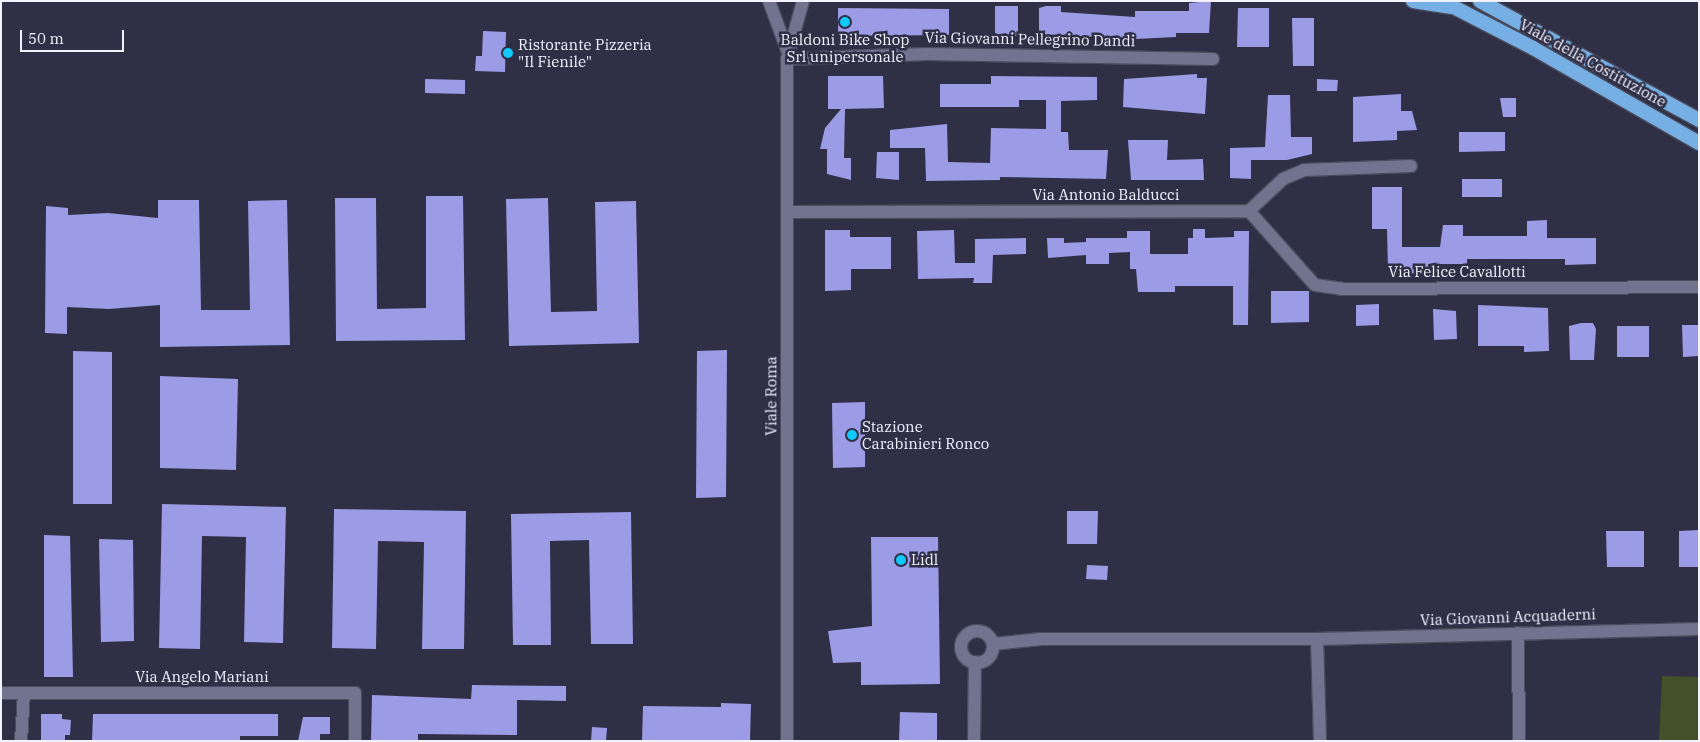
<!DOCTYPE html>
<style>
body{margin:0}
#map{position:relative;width:1700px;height:742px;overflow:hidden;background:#2f2f46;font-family:"IBM Plex Serif",serif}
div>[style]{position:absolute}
.green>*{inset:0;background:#435128}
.building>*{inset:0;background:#9c9be5}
.roads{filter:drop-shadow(1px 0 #4c4c5f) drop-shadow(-1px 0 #4c4c5f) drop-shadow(0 1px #4c4c5f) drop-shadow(0 -1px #4c4c5f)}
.minor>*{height:12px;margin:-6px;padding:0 6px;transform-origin:6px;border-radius:6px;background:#72738e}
.minor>.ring{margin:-6px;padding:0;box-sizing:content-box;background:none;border:12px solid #72738e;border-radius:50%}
.secondary>*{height:12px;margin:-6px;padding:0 6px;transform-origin:6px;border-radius:6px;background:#72738e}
.trunk>*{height:14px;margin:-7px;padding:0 7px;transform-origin:7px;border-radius:7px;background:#75afe4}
.dots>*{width:14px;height:14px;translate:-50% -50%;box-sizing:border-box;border:2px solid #2f2f46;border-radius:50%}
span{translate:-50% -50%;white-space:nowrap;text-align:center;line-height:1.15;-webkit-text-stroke:5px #2f2f46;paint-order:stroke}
.poi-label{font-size:15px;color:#f2f2ff}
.left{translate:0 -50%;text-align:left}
.street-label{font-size:15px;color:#f2f2ff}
.frame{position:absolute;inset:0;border:2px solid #f2f2ff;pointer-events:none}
.scale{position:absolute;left:20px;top:30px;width:104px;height:22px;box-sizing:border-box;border:2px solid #f2f2ff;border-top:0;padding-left:6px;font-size:15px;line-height:18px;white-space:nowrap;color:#f2f2ff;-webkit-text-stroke:4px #2f2f46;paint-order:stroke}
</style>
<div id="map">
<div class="green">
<i style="clip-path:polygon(1662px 676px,1699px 677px,1699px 741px,1659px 741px)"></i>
</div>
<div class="building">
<i style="clip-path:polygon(1211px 1px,1209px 33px,1176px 33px,1176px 37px,1135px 39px,1039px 34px,1039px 8px,1046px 6px,1061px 6px,1061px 12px,1135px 17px,1135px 11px,1189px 11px,1189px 3px)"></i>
<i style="clip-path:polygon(995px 6px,1018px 6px,1018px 36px,995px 36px)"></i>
<i style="clip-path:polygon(838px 8px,949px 9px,949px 35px,838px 36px)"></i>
<i style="clip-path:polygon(1238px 8px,1269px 8px,1269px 47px,1237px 47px)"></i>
<i style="clip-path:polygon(1292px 18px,1314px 18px,1314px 66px,1293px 66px)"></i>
<i style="clip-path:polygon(483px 31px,506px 32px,505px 72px,475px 71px,476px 56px,482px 56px)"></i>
<i style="clip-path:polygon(1197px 74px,1197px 78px,1207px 78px,1205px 114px,1123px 107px,1124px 79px)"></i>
<i style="clip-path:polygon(828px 76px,883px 76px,884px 108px,845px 109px,844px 158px,851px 158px,851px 180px,827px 174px,827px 149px,820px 149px,825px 128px,841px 109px,828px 109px)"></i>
<i style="clip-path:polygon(991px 76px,1097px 77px,1097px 100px,1061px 101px,1061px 132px,1068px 132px,1069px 150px,1108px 150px,1106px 179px,1000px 177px,1000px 180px,926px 181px,925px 148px,890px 148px,890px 130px,947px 124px,948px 162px,990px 163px,991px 128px,1046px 129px,1046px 100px,1019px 100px,1019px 107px,940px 107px,940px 84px,991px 84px)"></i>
<i style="clip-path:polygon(425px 79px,465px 80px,465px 94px,425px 93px)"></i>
<i style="clip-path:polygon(1317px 79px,1338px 80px,1337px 91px,1317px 91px)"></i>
<i style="clip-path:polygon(1401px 94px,1401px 111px,1412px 111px,1417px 130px,1397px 131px,1397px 140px,1353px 142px,1353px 97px)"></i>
<i style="clip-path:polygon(1268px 95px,1290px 95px,1291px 137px,1312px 137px,1312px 154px,1287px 160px,1251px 160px,1251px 179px,1230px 178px,1230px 148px,1265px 147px)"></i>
<i style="clip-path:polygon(1500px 98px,1516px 98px,1516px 117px,1503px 117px)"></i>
<i style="clip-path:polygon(1459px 132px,1505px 132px,1505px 151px,1459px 152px)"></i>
<i style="clip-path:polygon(1128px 140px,1168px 140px,1167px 160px,1203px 159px,1204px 180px,1131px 180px)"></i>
<i style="clip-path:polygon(877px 152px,899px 152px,899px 180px,876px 178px)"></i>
<i style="clip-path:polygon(1462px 179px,1502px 179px,1502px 197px,1462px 197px)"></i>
<i style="clip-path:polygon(1372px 187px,1402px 187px,1402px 247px,1440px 247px,1443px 225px,1463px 225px,1463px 236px,1527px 236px,1527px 221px,1547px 220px,1547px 238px,1596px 238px,1596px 264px,1565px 265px,1565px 259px,1467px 259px,1467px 264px,1428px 264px,1429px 275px,1388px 271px,1387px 229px,1372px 229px)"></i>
<i style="clip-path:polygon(426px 196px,463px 196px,465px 340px,336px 341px,335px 198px,376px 198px,377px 309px,426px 308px)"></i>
<i style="clip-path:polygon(548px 198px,551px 312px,597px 311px,595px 202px,636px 201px,639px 343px,509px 346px,506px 199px)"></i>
<i style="clip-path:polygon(158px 200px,199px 200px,201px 310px,250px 310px,248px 201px,287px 200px,290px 345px,160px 347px,160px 305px,109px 309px,67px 307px,67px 334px,45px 333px,46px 206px,68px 208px,68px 215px,108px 213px,158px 218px)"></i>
<i style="clip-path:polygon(1193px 229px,1205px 229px,1205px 238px,1234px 237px,1234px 231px,1249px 231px,1248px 325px,1233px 325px,1233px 286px,1175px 286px,1175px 292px,1138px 292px,1136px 269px,1130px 269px,1130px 252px,1109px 253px,1109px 264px,1086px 264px,1086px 255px,1048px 258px,1047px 238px,1064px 238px,1064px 243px,1086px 242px,1086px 238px,1127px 238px,1127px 231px,1150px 231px,1150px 254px,1188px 254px,1188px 238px,1193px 238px)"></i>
<i style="clip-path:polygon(825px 230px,850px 230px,850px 237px,891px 237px,891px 269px,851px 269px,851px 290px,825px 291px)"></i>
<i style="clip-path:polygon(954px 230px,955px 263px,975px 263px,975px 239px,1026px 238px,1026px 254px,993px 255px,992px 283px,973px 283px,974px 278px,918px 279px,917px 231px)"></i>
<i style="clip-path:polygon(1271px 291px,1309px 291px,1309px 322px,1271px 323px)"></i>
<i style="clip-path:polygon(1379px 304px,1379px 325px,1356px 326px,1356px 305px)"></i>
<i style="clip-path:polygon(1478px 305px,1548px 308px,1549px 351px,1524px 352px,1524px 346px,1478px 346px)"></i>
<i style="clip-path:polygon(1433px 309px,1456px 311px,1457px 339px,1434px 340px)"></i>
<i style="clip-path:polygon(1581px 323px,1593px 323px,1596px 329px,1594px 360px,1570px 360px,1569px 326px)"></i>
<i style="clip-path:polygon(1682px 325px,1699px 325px,1699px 356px,1683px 357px)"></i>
<i style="clip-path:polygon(1617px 326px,1649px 326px,1649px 357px,1617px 357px)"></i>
<i style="clip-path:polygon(727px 350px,726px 497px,696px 498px,697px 351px)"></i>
<i style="clip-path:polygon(73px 351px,112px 352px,112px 504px,73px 504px)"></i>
<i style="clip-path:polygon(160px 376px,238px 379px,236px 470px,160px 468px)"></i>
<i style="clip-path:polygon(865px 402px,865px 467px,833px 468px,832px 403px)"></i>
<i style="clip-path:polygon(162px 504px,286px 507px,283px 643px,244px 642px,246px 537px,202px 536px,200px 649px,159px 648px)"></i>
<i style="clip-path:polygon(334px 509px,466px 511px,464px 649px,422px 649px,424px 542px,378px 541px,376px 649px,332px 648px)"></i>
<i style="clip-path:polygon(1067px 511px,1098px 511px,1097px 544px,1067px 544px)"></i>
<i style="clip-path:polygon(631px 512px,633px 644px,591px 644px,589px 540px,550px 541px,551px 645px,513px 645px,511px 514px)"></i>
<i style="clip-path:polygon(1699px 530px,1699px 567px,1679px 567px,1679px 531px)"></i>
<i style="clip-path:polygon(1606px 531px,1644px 531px,1644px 567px,1607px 567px)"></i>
<i style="clip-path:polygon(44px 535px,70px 536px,73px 677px,44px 677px)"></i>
<i style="clip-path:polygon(871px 537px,938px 537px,940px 684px,861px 685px,861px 662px,833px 663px,828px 631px,872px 626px)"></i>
<i style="clip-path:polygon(99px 539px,133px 540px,134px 641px,101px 642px)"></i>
<i style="clip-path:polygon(1087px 565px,1108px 566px,1107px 580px,1086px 579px)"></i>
<i style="clip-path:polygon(472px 685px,566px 686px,566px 701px,517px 700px,517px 735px,418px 734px,418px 741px,371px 741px,372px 695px,471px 699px)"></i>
<i style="clip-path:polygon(721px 703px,751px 704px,750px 741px,642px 741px,643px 706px,721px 707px)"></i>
<i style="clip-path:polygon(900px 712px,937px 713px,937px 741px,899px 741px)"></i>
<i style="clip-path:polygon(41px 714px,62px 714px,62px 719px,71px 720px,70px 735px,65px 735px,65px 741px,41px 741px)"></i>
<i style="clip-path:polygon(93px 714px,278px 714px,278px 736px,240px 736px,240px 741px,92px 741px)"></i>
<i style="clip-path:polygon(303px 717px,330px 717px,330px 734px,320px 734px,320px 741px,298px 741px)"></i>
<i style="clip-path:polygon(592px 727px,607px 728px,606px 741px,591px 741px)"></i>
</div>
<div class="roads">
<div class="minor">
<i style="left:787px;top:59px;width:140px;rotate:-2deg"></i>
<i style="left:927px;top:54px;width:286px;rotate:1deg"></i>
<i style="left:1249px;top:211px;width:99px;rotate:48.3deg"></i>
<i style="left:1315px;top:285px;width:27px;rotate:8deg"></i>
<i style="left:1342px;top:289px;width:357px;rotate:-0.3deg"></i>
<i style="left:787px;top:212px;width:462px;rotate:-0.1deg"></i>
<i style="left:1249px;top:211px;width:47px;rotate:-43.3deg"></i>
<i style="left:1283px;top:179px;width:23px;rotate:-23deg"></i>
<i style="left:1304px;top:170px;width:107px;rotate:-2.1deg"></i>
<i class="ring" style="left:961px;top:631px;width:20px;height:20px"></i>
<i style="left:1518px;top:633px;width:108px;rotate:89.5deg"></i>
<i style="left:1317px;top:639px;width:382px;rotate:-1.5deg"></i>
<i style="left:993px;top:644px;width:48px;rotate:-5.9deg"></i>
<i style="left:1041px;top:639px;width:276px"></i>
<i style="left:1317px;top:639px;width:102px;rotate:88.3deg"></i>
<i style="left:1px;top:693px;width:354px"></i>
<i style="left:355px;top:693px;width:48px;rotate:90deg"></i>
<i style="left:21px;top:741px;width:48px;rotate:-86.4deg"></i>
<i style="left:974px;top:741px;width:79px;rotate:-89.3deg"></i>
</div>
<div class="secondary">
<i style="left:769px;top:1px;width:52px;rotate:69.8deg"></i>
<i style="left:787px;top:741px;width:682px;rotate:-90deg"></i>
<i style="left:787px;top:59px;width:60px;rotate:-74.6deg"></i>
</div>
<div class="trunk">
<i style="left:1413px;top:1px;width:39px;rotate:9deg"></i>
<i style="left:1442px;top:1px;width:102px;rotate:27.3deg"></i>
<i style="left:1533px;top:48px;width:191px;rotate:29.8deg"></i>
<i style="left:1480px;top:1px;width:249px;rotate:28.5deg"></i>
</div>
</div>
<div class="dots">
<i style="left:845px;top:22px;background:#11cafb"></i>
<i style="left:508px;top:53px;background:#11cafb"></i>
<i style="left:852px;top:435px;background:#11cafb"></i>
<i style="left:901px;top:560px;background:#11cafb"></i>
</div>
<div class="poi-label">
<span style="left:845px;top:48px">Baldoni Bike Shop<br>Srl unipersonale</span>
<span class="left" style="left:518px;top:53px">Ristorante Pizzeria<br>"Il Fienile"</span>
<span class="left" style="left:862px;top:435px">Stazione<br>Carabinieri Ronco</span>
<span class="left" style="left:911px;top:560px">Lidl</span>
</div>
<div class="street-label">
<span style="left:1030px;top:39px;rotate:1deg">Via Giovanni Pellegrino Dandi</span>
<span style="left:1593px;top:63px;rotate:29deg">Viale della Costituzione</span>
<span style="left:1106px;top:195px">Via Antonio Balducci</span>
<span style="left:1457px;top:272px">Via Felice Cavallotti</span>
<span style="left:771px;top:396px;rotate:-90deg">Viale Roma</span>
<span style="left:1508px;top:617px;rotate:-2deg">Via Giovanni Acquaderni</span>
<span style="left:202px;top:677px">Via Angelo Mariani</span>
</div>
<div class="frame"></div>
<div class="scale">50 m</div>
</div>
